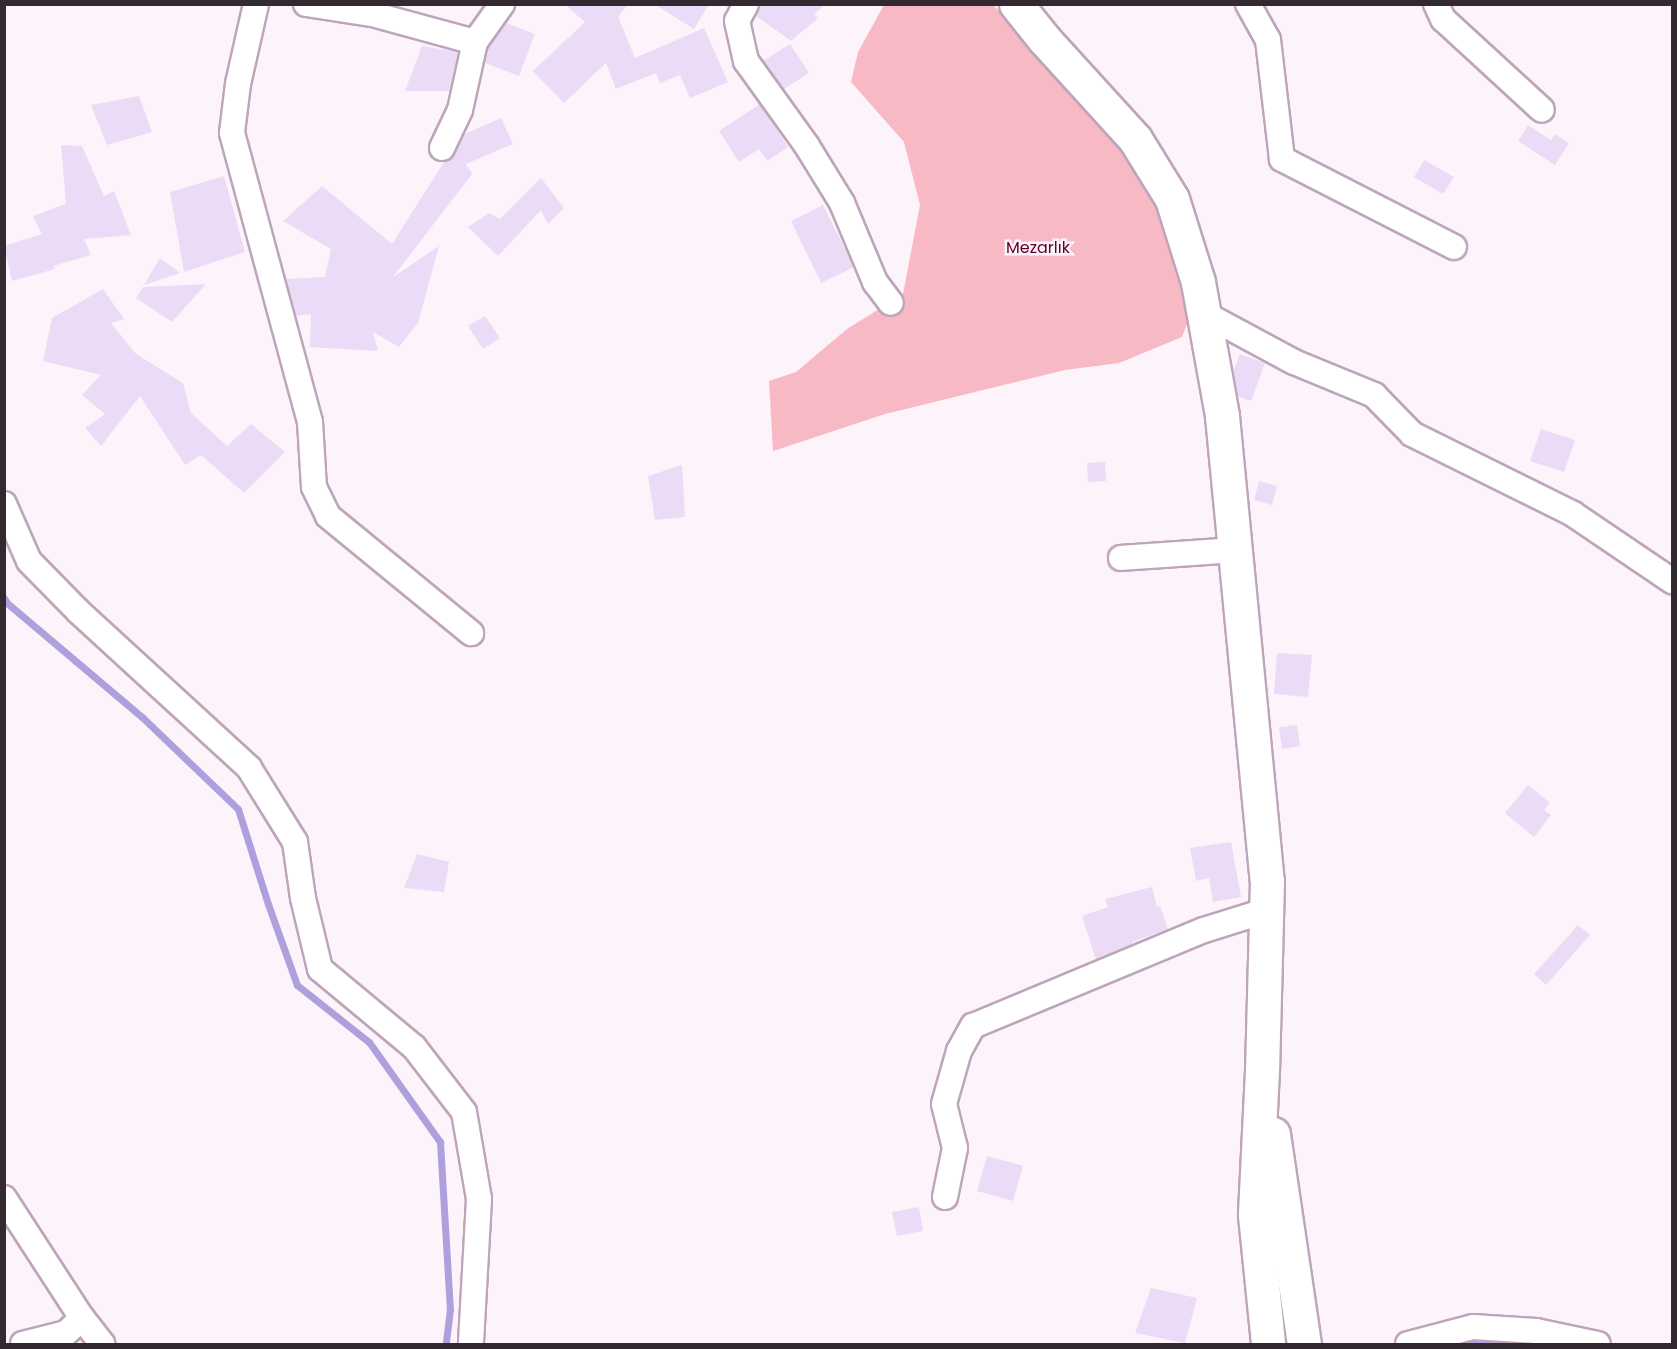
<!DOCTYPE html>
<meta charset="utf-8">
<style>
body{margin:0}
#map{position:relative;width:1677px;height:1349px;overflow:hidden;background:#fdf3fb;font-family:Poppins,sans-serif}
div>[style]{position:absolute}
.green>*{inset:0;background:#f7b9c3}
.stream>*{height:7px;margin:-3.5px;padding:0 3.5px;transform-origin:3.5px;border-radius:3.5px;background:#ae9fdd}
.canal>*{height:22px;margin:-11px;padding:0 11px;transform-origin:11px;border-radius:11px;background:#ae9fdd}
.building>*{inset:0;background:#ecdbf6}
.roads{filter:drop-shadow(2px 0 #bea5ba) drop-shadow(-2px 0 #bea5ba) drop-shadow(0 2px #bea5ba) drop-shadow(0 -2px #bea5ba)}
.minor>*{height:24px;margin:-12px;padding:0 12px;transform-origin:12px;border-radius:12px;background:#fff}
.secondary>*{height:33px;margin:-16.5px;padding:0 16.5px;transform-origin:16.5px;border-radius:16.5px;background:#fff}
span{translate:-50% -50%;white-space:nowrap;text-align:center;line-height:1.15;-webkit-text-stroke:5px #fdf3fb;paint-order:stroke}
.park-label{font-size:16px;color:#5b0224}
.frame{position:absolute;inset:0;border:6px solid #322931;pointer-events:none}
</style>
<div id="map">
<div class="green">
<i style="clip-path:polygon(884px 5px,993px 5px,1098px 109px,1149px 189px,1186px 284px,1190px 316px,1182px 337px,1119px 363px,1065px 370px,885px 414px,773px 451px,769px 381px,796px 372px,847px 329px,903px 294px,920px 205px,904px 142px,851px 82px,858px 52px)"></i>
</div>
<div class="stream">
<i style="left:4px;top:598px;width:6px;rotate:59deg"></i>
<i style="left:7px;top:603px;width:177px;rotate:40.2deg"></i>
<i style="left:142px;top:717px;width:133px;rotate:43.8deg"></i>
<i style="left:238px;top:809px;width:100px;rotate:72.5deg"></i>
<i style="left:268px;top:904px;width:86px;rotate:70.3deg"></i>
<i style="left:297px;top:985px;width:92px;rotate:38.4deg"></i>
<i style="left:369px;top:1042px;width:123px;rotate:54.6deg"></i>
<i style="left:440px;top:1142px;width:167px;rotate:86.6deg"></i>
<i style="left:450px;top:1309px;width:35px;rotate:97deg"></i>
</div>
<div class="canal">
<i style="left:1454px;top:1344px;width:73px;rotate:-3.1deg"></i>
</div>
<div class="building">
<i style="clip-path:polygon(564px 4px,628px 4px,618px 17px,635px 58px,704px 28px,728px 82px,690px 98px,680px 75px,660px 83px,656px 73px,616px 89px,606px 63px,564px 103px,533px 71px,585px 22px)"></i>
<i style="clip-path:polygon(654px 4px,709px 4px,694px 29px)"></i>
<i style="clip-path:polygon(760px 4px,826px 4px,814px 14px,818px 18px,791px 41px,756px 16px)"></i>
<i style="clip-path:polygon(506px 23px,535px 34px,519px 76px,485px 63px,488px 48px)"></i>
<i style="clip-path:polygon(790px 44px,809px 73px,784px 89px,763px 61px)"></i>
<i style="clip-path:polygon(422px 46px,458px 52px,450px 91px,405px 91px)"></i>
<i style="clip-path:polygon(139px 96px,152px 132px,107px 145px,91px 105px)"></i>
<i style="clip-path:polygon(760px 104px,788px 147px,767px 161px,759px 149px,739px 162px,719px 131px)"></i>
<i style="clip-path:polygon(501px 118px,513px 144px,466px 164px,472px 174px,393px 277px,439px 246px,418px 323px,399px 347px,373px 332px,378px 351px,310px 347px,311px 314px,296px 316px,286px 279px,325px 277px,331px 249px,283px 221px,322px 186px,392px 244px,444px 162px,455px 155px,465px 134px)"></i>
<i style="clip-path:polygon(1528px 125px,1551px 140px,1555px 134px,1569px 143px,1555px 165px,1518px 141px)"></i>
<i style="clip-path:polygon(61px 145px,82px 146px,104px 196px,114px 191px,131px 235px,84px 239px,91px 255px,53px 266px,55px 269px,12px 281px,4px 246px,42px 234px,33px 216px,66px 204px)"></i>
<i style="clip-path:polygon(1424px 160px,1454px 177px,1443px 194px,1414px 177px)"></i>
<i style="clip-path:polygon(224px 176px,245px 252px,184px 272px,170px 192px)"></i>
<i style="clip-path:polygon(541px 178px,564px 208px,548px 224px,541px 210px,498px 256px,468px 227px,489px 213px,500px 219px)"></i>
<i style="clip-path:polygon(823px 205px,854px 267px,821px 283px,791px 221px)"></i>
<i style="clip-path:polygon(160px 258px,180px 273px,144px 285px)"></i>
<i style="clip-path:polygon(206px 284px,172px 322px,136px 298px,143px 287px)"></i>
<i style="clip-path:polygon(103px 289px,124px 319px,111px 323px,136px 354px,183px 383px,191px 413px,227px 446px,251px 424px,285px 452px,244px 493px,201px 455px,185px 465px,140px 396px,101px 446px,85px 428px,105px 414px,82px 395px,101px 375px,43px 361px,52px 318px)"></i>
<i style="clip-path:polygon(485px 316px,500px 338px,483px 349px,468px 326px)"></i>
<i style="clip-path:polygon(1240px 354px,1265px 363px,1251px 401px,1237px 396px,1233px 371px)"></i>
<i style="clip-path:polygon(1541px 429px,1575px 440px,1564px 472px,1530px 461px)"></i>
<i style="clip-path:polygon(1105px 462px,1106px 481px,1088px 482px,1087px 463px)"></i>
<i style="clip-path:polygon(682px 465px,685px 517px,655px 520px,648px 476px)"></i>
<i style="clip-path:polygon(1259px 481px,1277px 486px,1272px 505px,1254px 500px)"></i>
<i style="clip-path:polygon(1277px 653px,1312px 655px,1308px 697px,1274px 694px)"></i>
<i style="clip-path:polygon(1297px 725px,1300px 746px,1282px 749px,1279px 727px)"></i>
<i style="clip-path:polygon(1528px 785px,1550px 803px,1544px 810px,1551px 815px,1534px 837px,1505px 813px)"></i>
<i style="clip-path:polygon(1231px 842px,1241px 897px,1213px 902px,1209px 878px,1196px 881px,1190px 848px)"></i>
<i style="clip-path:polygon(417px 854px,449px 862px,444px 892px,404px 888px)"></i>
<i style="clip-path:polygon(1152px 887px,1157px 907px,1160px 906px,1168px 929px,1132px 942px,1132px 944px,1096px 960px,1082px 916px,1108px 907px,1105px 899px)"></i>
<i style="clip-path:polygon(1578px 925px,1590px 935px,1546px 985px,1534px 974px)"></i>
<i style="clip-path:polygon(987px 1156px,1023px 1166px,1013px 1201px,977px 1191px)"></i>
<i style="clip-path:polygon(919px 1207px,923px 1231px,897px 1236px,892px 1212px)"></i>
<i style="clip-path:polygon(1151px 1288px,1197px 1298px,1185px 1343px,1135px 1333px)"></i>
</div>
<div class="roads">
<div class="minor">
<i style="left:256px;top:4px;width:82px;rotate:102.7deg"></i>
<i style="left:238px;top:84px;width:49px;rotate:97deg"></i>
<i style="left:232px;top:133px;width:299px;rotate:74.9deg"></i>
<i style="left:310px;top:422px;width:65px;rotate:86.5deg"></i>
<i style="left:314px;top:487px;width:32px;rotate:64deg"></i>
<i style="left:328px;top:516px;width:185px;rotate:39.3deg"></i>
<i style="left:306px;top:4px;width:67px;rotate:8.6deg"></i>
<i style="left:372px;top:14px;width:107px;rotate:15.2deg"></i>
<i style="left:746px;top:4px;width:19px;rotate:118deg"></i>
<i style="left:737px;top:21px;width:41px;rotate:77.3deg"></i>
<i style="left:746px;top:61px;width:105px;rotate:54.3deg"></i>
<i style="left:807px;top:146px;width:67px;rotate:58.4deg"></i>
<i style="left:842px;top:203px;width:86px;rotate:67.3deg"></i>
<i style="left:875px;top:282px;width:26px;rotate:53deg"></i>
<i style="left:1248px;top:4px;width:41px;rotate:60.9deg"></i>
<i style="left:1268px;top:40px;width:120px;rotate:83.3deg"></i>
<i style="left:1282px;top:159px;width:193px;rotate:27.1deg"></i>
<i style="left:1436px;top:4px;width:17px;rotate:65deg"></i>
<i style="left:1443px;top:19px;width:134px;rotate:42.6deg"></i>
<i style="left:442px;top:148px;width:42px;rotate:-64.7deg"></i>
<i style="left:460px;top:110px;width:70px;rotate:-77.6deg"></i>
<i style="left:475px;top:42px;width:47px;rotate:-54.6deg"></i>
<i style="left:1203px;top:313px;width:103px;rotate:28.3deg"></i>
<i style="left:1294px;top:362px;width:87px;rotate:22.4deg"></i>
<i style="left:1374px;top:395px;width:54px;rotate:45.7deg"></i>
<i style="left:1412px;top:434px;width:180px;rotate:26.4deg"></i>
<i style="left:1573px;top:514px;width:120px;rotate:34.1deg"></i>
<i style="left:4px;top:504px;width:62px;rotate:66.3deg"></i>
<i style="left:29px;top:561px;width:71px;rotate:45.6deg"></i>
<i style="left:79px;top:612px;width:231px;rotate:42.5deg"></i>
<i style="left:249px;top:768px;width:87px;rotate:58.1deg"></i>
<i style="left:295px;top:842px;width:57px;rotate:81.9deg"></i>
<i style="left:303px;top:898px;width:73px;rotate:76.5deg"></i>
<i style="left:320px;top:969px;width:122px;rotate:39.7deg"></i>
<i style="left:414px;top:1047px;width:82px;rotate:52.4deg"></i>
<i style="left:464px;top:1112px;width:88px;rotate:80.2deg"></i>
<i style="left:479px;top:1199px;width:145px;rotate:93.2deg"></i>
<i style="left:1121px;top:558px;width:114px;rotate:-4deg"></i>
<i style="left:945px;top:1197px;width:50px;rotate:-78.5deg"></i>
<i style="left:955px;top:1148px;width:45px;rotate:-104deg"></i>
<i style="left:944px;top:1104px;width:55px;rotate:-74.2deg"></i>
<i style="left:959px;top:1051px;width:29px;rotate:-61deg"></i>
<i style="left:973px;top:1026px;width:250px;rotate:-22.6deg"></i>
<i style="left:1204px;top:930px;width:67px;rotate:-17.4deg"></i>
<i style="left:4px;top:1198px;width:143px;rotate:57deg"></i>
<i style="left:82px;top:1318px;width:33px;rotate:52deg"></i>
<i style="left:23px;top:1344px;width:44px;rotate:-14.3deg"></i>
<i style="left:66px;top:1333px;width:22px;rotate:-43deg"></i>
<i style="left:1408px;top:1344px;width:67px;rotate:-14.7deg"></i>
<i style="left:1473px;top:1327px;width:63px;rotate:3.6deg"></i>
<i style="left:1536px;top:1331px;width:63px;rotate:11.8deg"></i>
</div>
<div class="secondary">
<i style="left:1016px;top:4px;width:45px;rotate:51.3deg"></i>
<i style="left:1044px;top:39px;width:135px;rotate:47.7deg"></i>
<i style="left:1135px;top:139px;width:70px;rotate:58.3deg"></i>
<i style="left:1172px;top:199px;width:87px;rotate:72.6deg"></i>
<i style="left:1198px;top:282px;width:136px;rotate:79.8deg"></i>
<i style="left:1222px;top:416px;width:467px;rotate:84.5deg"></i>
<i style="left:1267px;top:881px;width:189px;rotate:91.5deg"></i>
<i style="left:1262px;top:1070px;width:145px;rotate:92.8deg"></i>
<i style="left:1255px;top:1215px;width:130px;rotate:84.2deg"></i>
<i style="left:1273px;top:1134px;width:212px;rotate:81.6deg"></i>
</div>
</div>
<div class="park-label">
<span style="left:1038px;top:248px">Mezarlık</span>
</div>
<div class="frame"></div>
</div>
